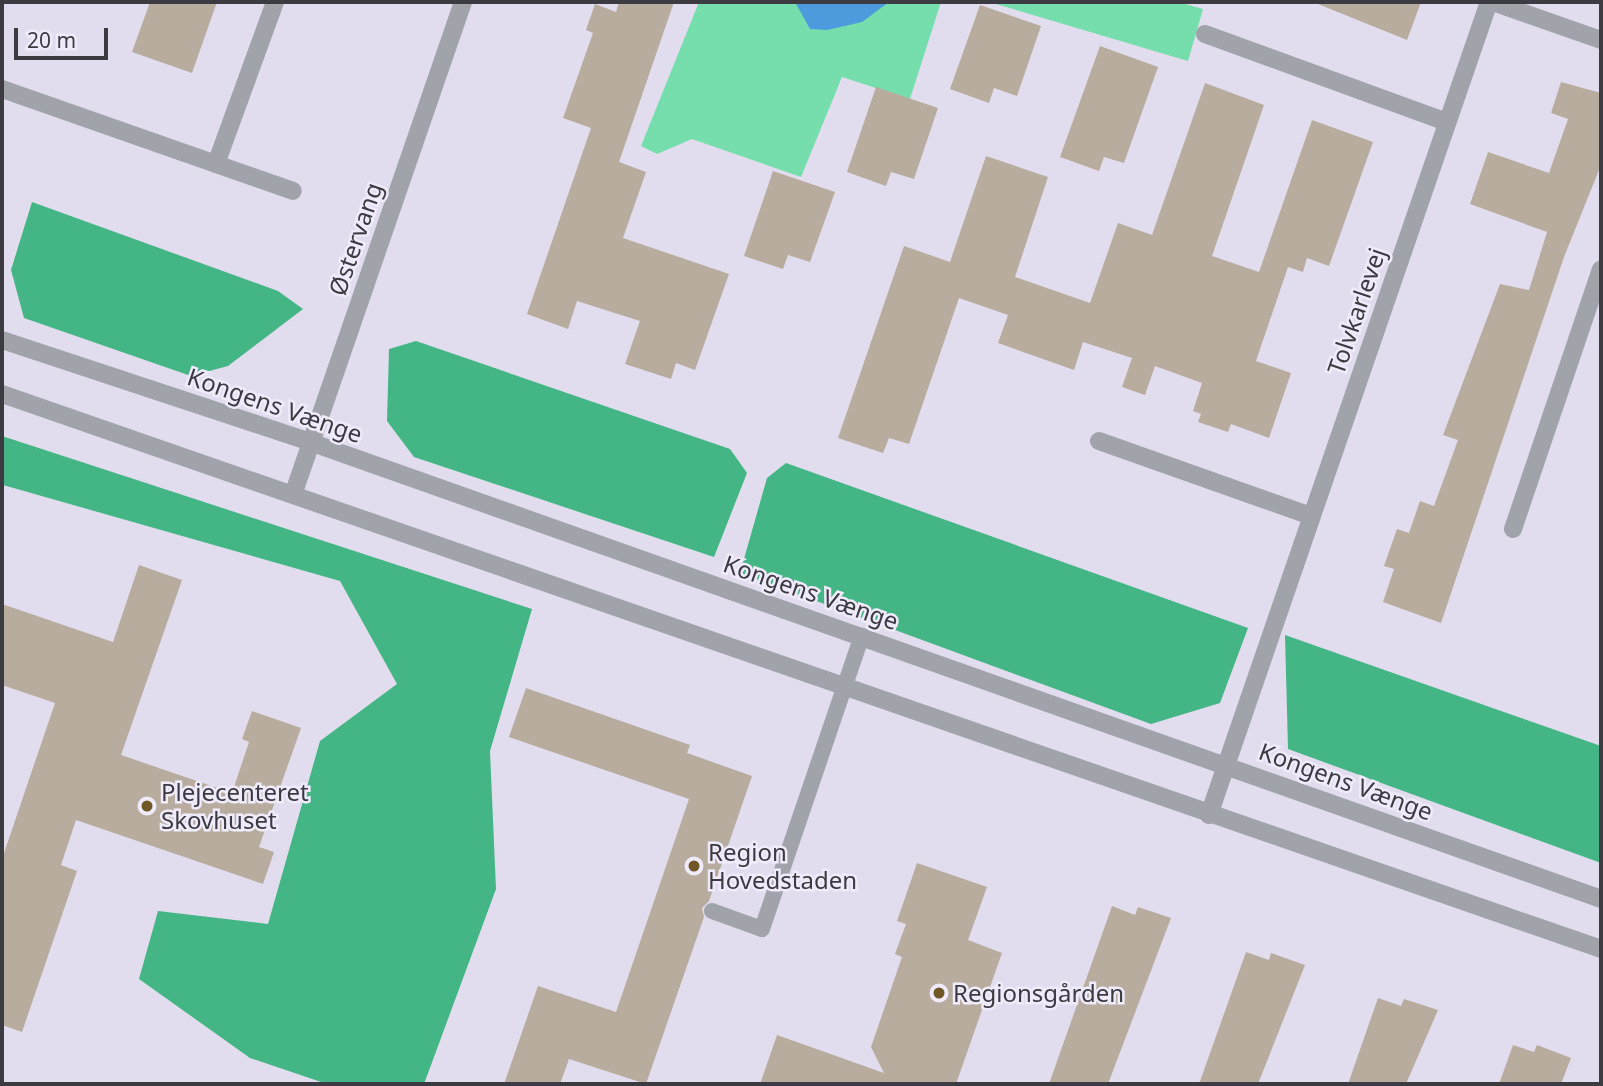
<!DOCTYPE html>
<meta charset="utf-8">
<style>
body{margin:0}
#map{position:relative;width:1603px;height:1086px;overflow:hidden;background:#e2ddee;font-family:"Noto Sans",sans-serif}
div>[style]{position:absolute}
.green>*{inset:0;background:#76ddad}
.forest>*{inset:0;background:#44b585}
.water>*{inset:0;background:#4d9bdd}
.building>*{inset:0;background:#b7ac9e}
.service>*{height:16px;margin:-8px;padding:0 8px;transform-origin:8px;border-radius:8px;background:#a0a3aa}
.minor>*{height:18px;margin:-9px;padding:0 9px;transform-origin:9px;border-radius:9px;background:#a0a3aa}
.tertiary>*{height:18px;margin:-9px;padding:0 9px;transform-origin:9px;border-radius:9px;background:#a0a3aa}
.dots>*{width:19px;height:19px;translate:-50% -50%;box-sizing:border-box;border:4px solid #f0ebfb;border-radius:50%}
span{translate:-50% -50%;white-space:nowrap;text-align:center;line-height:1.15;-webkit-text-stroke:5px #f0ebfb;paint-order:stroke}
.street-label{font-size:24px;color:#3d3b42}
.poi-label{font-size:24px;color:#3d3b42}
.left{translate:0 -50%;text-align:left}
.frame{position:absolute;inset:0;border:4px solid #3d3b42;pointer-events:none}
.scale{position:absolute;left:14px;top:28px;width:94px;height:32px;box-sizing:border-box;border:4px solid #3d3b42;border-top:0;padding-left:9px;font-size:21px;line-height:24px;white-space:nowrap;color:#3d3b42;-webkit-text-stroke:5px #f0ebfb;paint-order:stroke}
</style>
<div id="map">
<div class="green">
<i style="clip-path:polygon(699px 2px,941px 2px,910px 99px,842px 77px,801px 177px,692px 139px,657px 154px,641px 146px)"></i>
<i style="clip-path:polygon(989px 2px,1178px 2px,1203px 9px,1188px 61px)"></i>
</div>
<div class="forest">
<i style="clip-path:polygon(32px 202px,278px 291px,303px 309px,228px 366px,191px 376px,24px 318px,11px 270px)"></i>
<i style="clip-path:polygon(416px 341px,730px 449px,747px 473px,714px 557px,414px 457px,387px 421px,389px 349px)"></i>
<i style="clip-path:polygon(2px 436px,532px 609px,490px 751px,496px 889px,424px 1084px,327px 1084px,250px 1058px,139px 979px,158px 911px,268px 924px,320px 741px,397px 684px,340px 581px,3px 485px)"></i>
<i style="clip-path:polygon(786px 463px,1248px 628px,1220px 703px,1151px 724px,740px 573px,767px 478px)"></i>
<i style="clip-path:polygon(1285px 635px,1601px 746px,1601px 863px,1288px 749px)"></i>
</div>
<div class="water">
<i style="clip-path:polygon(795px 2px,889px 2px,862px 22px,827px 30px,810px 29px)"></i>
</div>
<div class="building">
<i style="clip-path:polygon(150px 2px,217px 2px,192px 73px,132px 52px)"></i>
<i style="clip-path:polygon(619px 2px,674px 2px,619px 162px,646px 172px,623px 238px,729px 274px,695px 370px,676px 363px,671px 379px,625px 364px,640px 321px,577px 301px,568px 329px,527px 314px,591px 128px,563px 118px,593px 33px,586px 30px,595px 4px,616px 12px)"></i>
<i style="clip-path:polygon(1313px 2px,1421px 2px,1407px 40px)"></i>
<i style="clip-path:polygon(980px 5px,1041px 26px,1017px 96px,994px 88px,989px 103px,950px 89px)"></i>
<i style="clip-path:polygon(1100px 46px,1158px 67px,1124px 163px,1104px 157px,1099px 171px,1060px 157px)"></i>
<i style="clip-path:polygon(1561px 82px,1601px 93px,1601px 165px,1564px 257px,1441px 623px,1383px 602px,1394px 569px,1384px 566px,1397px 529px,1409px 533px,1420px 501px,1434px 506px,1458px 440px,1443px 435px,1500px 284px,1529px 290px,1547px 232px,1470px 204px,1488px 152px,1549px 173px,1568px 119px,1551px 113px)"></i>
<i style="clip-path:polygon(1205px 83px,1264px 105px,1212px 256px,1259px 272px,1312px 120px,1373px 142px,1329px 266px,1307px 258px,1303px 272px,1288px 267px,1256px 361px,1291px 373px,1269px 438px,1231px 424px,1228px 432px,1198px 422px,1201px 414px,1193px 411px,1202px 383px,1155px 366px,1145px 395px,1122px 387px,1132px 358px,1083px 342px,1074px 370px,998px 343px,1008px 315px,959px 298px,909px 444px,889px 438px,883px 453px,838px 438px,904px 246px,950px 262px,986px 156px,1048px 177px,1015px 277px,1090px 303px,1118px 223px,1152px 235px)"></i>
<i style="clip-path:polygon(876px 87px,938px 108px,914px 179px,891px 172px,886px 186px,847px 172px)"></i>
<i style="clip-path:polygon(773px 171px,835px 192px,810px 262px,788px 255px,783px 269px,744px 256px)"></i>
<i style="clip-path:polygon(139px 565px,182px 580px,121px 755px,232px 793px,249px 742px,242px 739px,252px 711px,301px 728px,259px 847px,274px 852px,263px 884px,76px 820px,61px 865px,77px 871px,22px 1032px,2px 1025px,2px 859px,55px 703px,2px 685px,2px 604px,113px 642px)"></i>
<i style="clip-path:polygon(526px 688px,690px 745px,687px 753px,752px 776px,709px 901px,702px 908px,704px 917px,646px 1084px,569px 1059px,560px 1084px,504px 1084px,538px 986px,616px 1012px,689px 799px,509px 737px)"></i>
<i style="clip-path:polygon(917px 863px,987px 887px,968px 940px,1002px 953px,956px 1084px,760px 1084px,777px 1035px,884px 1073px,871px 1047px,902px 957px,895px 954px,906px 924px,897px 921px)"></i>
<i style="clip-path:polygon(1112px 906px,1135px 915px,1138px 907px,1171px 918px,1108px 1084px,1049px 1084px)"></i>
<i style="clip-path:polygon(1246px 952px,1269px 960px,1271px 953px,1305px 965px,1258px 1084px,1199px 1084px)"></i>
<i style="clip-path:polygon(1378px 998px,1401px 1006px,1404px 999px,1438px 1010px,1406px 1084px,1348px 1084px)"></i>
<i style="clip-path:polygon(1513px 1045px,1534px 1052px,1537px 1045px,1571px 1058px,1561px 1084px,1499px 1084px)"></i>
</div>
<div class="service">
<i style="left:712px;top:911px;width:53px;rotate:19.8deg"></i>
<i style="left:762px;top:929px;width:310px;rotate:-71.2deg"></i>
</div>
<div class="minor">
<i style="left:1493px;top:2px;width:114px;rotate:19.4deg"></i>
<i style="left:1205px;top:34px;width:258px;rotate:20deg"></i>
<i style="left:2px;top:89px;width:308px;rotate:19.3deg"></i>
<i style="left:216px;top:164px;width:172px;rotate:-70deg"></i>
<i style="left:1099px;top:441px;width:225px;rotate:19.5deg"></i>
<i style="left:294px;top:492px;width:518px;rotate:-70.97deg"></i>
<i style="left:1513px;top:529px;width:274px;rotate:-71.3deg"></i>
<i style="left:1209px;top:815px;width:860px;rotate:-71deg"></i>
</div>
<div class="tertiary">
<i style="left:2px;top:340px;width:324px;rotate:18.3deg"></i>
<i style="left:310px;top:442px;width:1369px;rotate:19.49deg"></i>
<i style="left:2px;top:394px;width:1693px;rotate:19.14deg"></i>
</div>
<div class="dots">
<i style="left:147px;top:806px;background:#6f5728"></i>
<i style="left:694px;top:866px;background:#6f5728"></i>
<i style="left:939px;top:993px;background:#6f5728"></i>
</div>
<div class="street-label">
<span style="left:355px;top:239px;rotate:-71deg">Østervang</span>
<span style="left:1356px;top:311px;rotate:-71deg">Tolvkarlevej</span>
<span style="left:275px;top:405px;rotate:19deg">Kongens Vænge</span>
<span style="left:811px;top:592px;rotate:19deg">Kongens Vænge</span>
<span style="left:1346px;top:781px;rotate:20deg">Kongens Vænge</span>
</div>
<div class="poi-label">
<span class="left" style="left:161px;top:806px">Plejecenteret<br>Skovhuset</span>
<span class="left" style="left:708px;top:866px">Region<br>Hovedstaden</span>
<span class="left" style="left:953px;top:993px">Regionsgården</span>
</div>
<div class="frame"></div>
<div class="scale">20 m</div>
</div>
